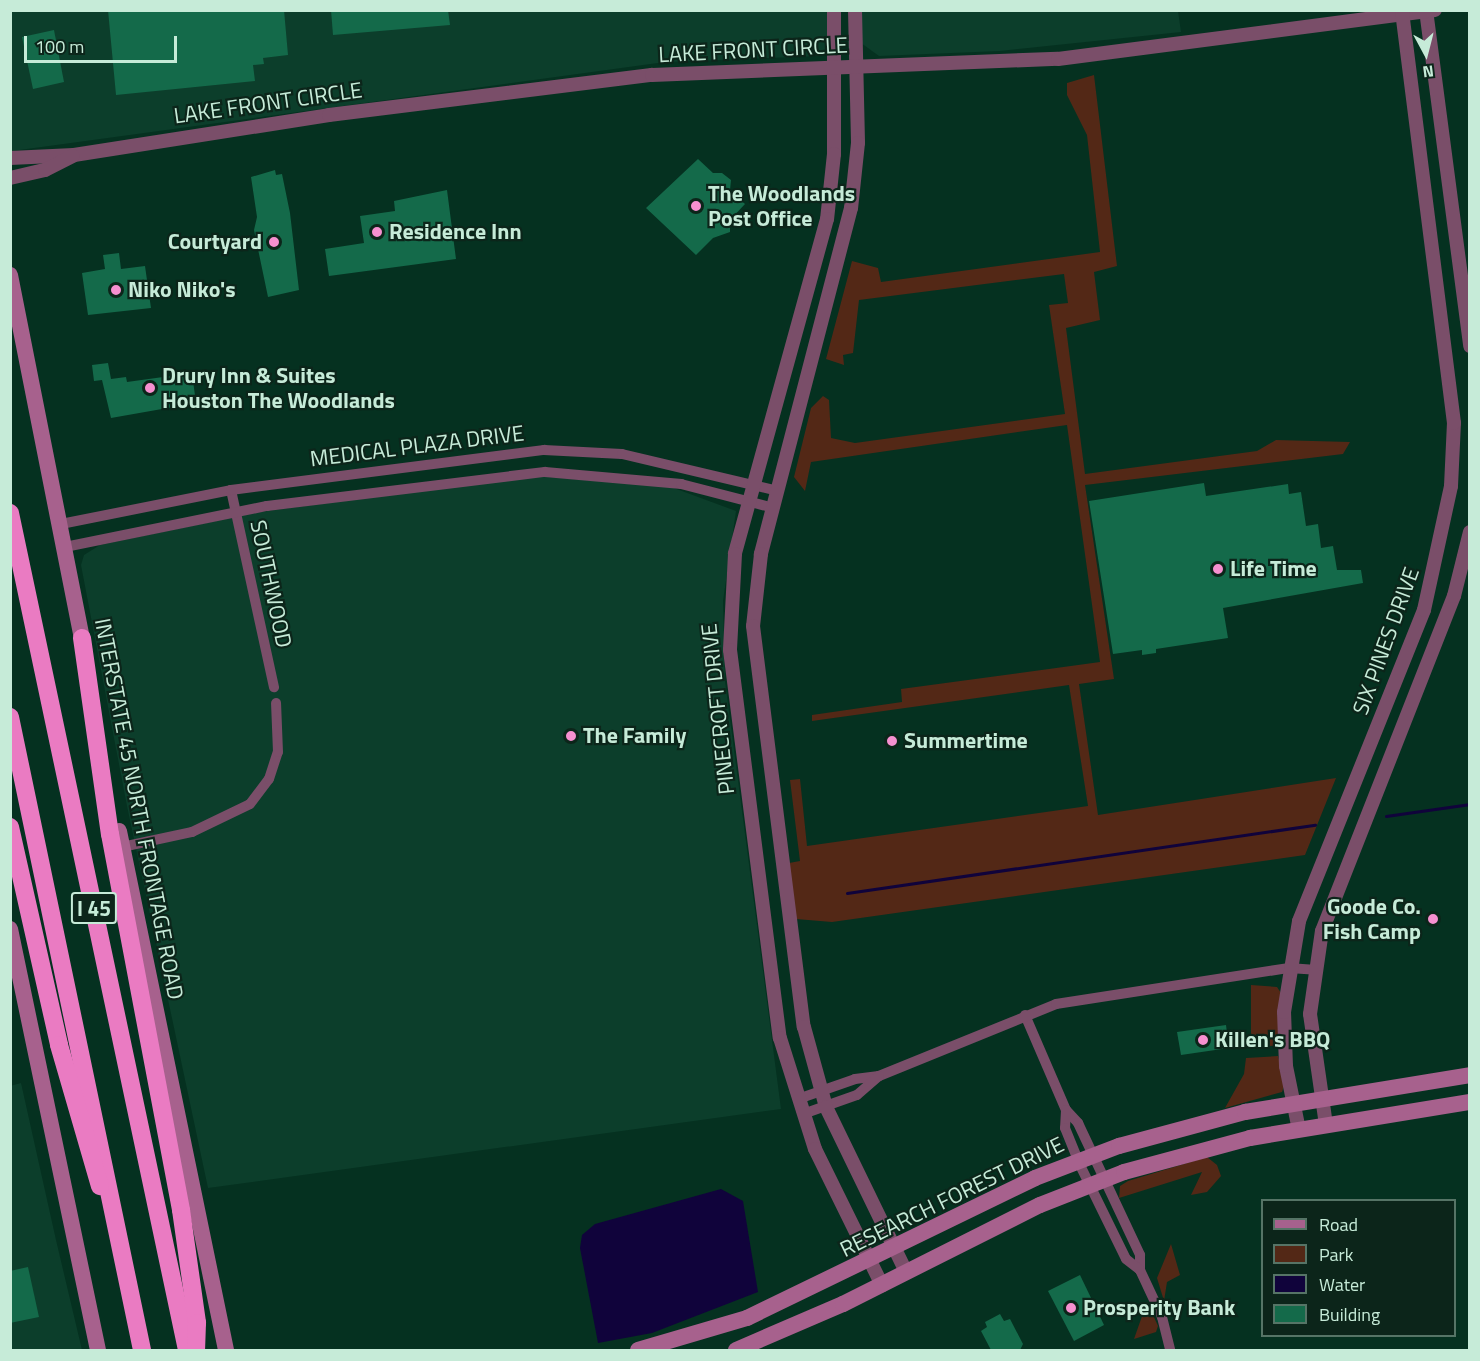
<!DOCTYPE html>
<style>
body{margin:0}
#map{position:relative;width:1480px;height:1361px;overflow:hidden;background:#053120;font-family:"Titillium Web",sans-serif}
div>[style]{position:absolute}
.built>*{inset:0;background:#0c3e2b}
.green>*{inset:0;background:#532816}
.water>*{inset:0;background:#10033b}
.stream>*{height:3px;margin:-1.5px;padding:0 1.5px;transform-origin:1.5px;border-radius:1.5px;background:#10033b}
.building>*{inset:0;background:#146a4a}
.minor>*{height:10px;margin:-5px;padding:0 5px;transform-origin:5px;border-radius:5px;background:#7a4e69}
.tertiary>*{height:14px;margin:-7px;padding:0 7px;transform-origin:7px;border-radius:7px;background:#7a4e69}
.secondary>*{height:16px;margin:-8px;padding:0 8px;transform-origin:8px;border-radius:8px;background:#a7618d}
.motorway>*{height:18px;margin:-9px;padding:0 9px;transform-origin:9px;border-radius:9px;background:#ea7bc2}
.dots>*{width:16px;height:16px;translate:-50% -50%;box-sizing:border-box;border:3px solid #0c251a;border-radius:50%}
span{translate:-50% -50%;white-space:nowrap;text-align:center;line-height:1.15;-webkit-text-stroke:4.5px #0c251a;paint-order:stroke}
.shield-label span{padding:2px 4px;background:#0c251a;border:2px solid;border-radius:4px;-webkit-text-stroke-width:0}
.shield-label{font-size:21px;color:#c6ebd8;font-weight:700}
.street-label{font-size:22px;color:#c6ebd8}
.poi-label{font-size:22px;color:#c6ebd8;font-weight:700}
.left{translate:0 -50%;text-align:left}
.right{translate:-100% -50%;text-align:right}
.frame{position:absolute;inset:0;border:12px solid #c6ebd8;pointer-events:none}
.legend{position:absolute;left:1261px;top:1199px;width:195px;height:138px;box-sizing:border-box;background:#0c251a;border:2px solid #567466;margin:0;padding:8px 10px;list-style:none;font-size:18px;color:#c6ebd8}
.legend li{display:flex;align-items:center;gap:12px;height:30px}
.legend b{width:30px;border:2px solid #567466}
.north{position:absolute;left:1396px;top:24px;width:60px;height:60px;-webkit-text-stroke:4px #0c251a;paint-order:stroke;rotate:173deg;font-size:16px;font-weight:700;line-height:24px;text-align:center;color:#c6ebd8}
.north::after{content:'';display:block;margin:auto;width:21px;height:27px;background:#c6ebd8;clip-path:polygon(50% 0,100% 100%,50% 72%,0 100%)}
.scale{position:absolute;left:24px;top:36px;width:153px;height:27px;box-sizing:border-box;border:3px solid #c6ebd8;border-top:0;padding-left:8px;font-size:18px;line-height:21px;white-space:nowrap;color:#c6ebd8;-webkit-text-stroke:4px #0c251a;paint-order:stroke}
</style>
<div id="map">
<div class="built">
<i style="clip-path:polygon(11px 11px,827px 11px,829px 45px,821px 56px,665px 62px,12px 151px)"></i>
<i style="clip-path:polygon(861px 11px,1178px 11px,1181px 32px,1000px 51px,879px 56px,861px 43px)"></i>
<i style="clip-path:polygon(535px 476px,671px 487px,736px 511px,723px 601px,725px 681px,781px 1109px,208px 1188px,127px 806px,81px 565px,84px 555px,100px 545px,260px 512px)"></i>
<i style="clip-path:polygon(21px 1083px,56px 1240px,82px 1350px,11px 1350px,10px 1086px)"></i>
</div>
<div class="green">
<i style="clip-path:polygon(1094px 75px,1117px 266px,1094px 272px,1100px 320px,1066px 328px,1085px 474px,1257px 451px,1276px 440px,1350px 442px,1343px 454px,1085px 485px,1114px 679px,1079px 684px,1098px 815px,1336px 778px,1305px 855px,832px 922px,796px 919px,789px 863px,800px 861px,790px 780px,800px 779px,807px 846px,1088px 806px,1069px 685px,812px 721px,812px 715px,902px 702px,901px 689px,1100px 662px,1067px 425px,811px 462px,805px 491px,794px 477px,811px 408px,823px 396px,829px 400px,831px 438px,855px 443px,1065px 414px,1049px 305px,1068px 303px,1064px 274px,859px 300px,853px 353px,843px 355px,844px 365px,826px 359px,852px 261px,878px 268px,881px 282px,1100px 252px,1087px 135px,1067px 95px,1067px 83px)"></i>
<i style="clip-path:polygon(1251px 985px,1277px 987px,1281px 993px,1278px 1044px,1274px 1046px,1251px 1045px)"></i>
<i style="clip-path:polygon(1278px 1056px,1285px 1083px,1282px 1092px,1225px 1108px,1244px 1074px,1246px 1058px)"></i>
<i style="clip-path:polygon(1207px 1157px,1217px 1165px,1221px 1176px,1207px 1192px,1191px 1195px,1202px 1172px,1119px 1198px,1120px 1186px,1128px 1181px)"></i>
<i style="clip-path:polygon(1171px 1244px,1180px 1275px,1167px 1282px,1164px 1301px,1157px 1278px)"></i>
<i style="clip-path:polygon(1147px 1302px,1158px 1326px,1156px 1332px,1134px 1339px)"></i>
</div>
<div class="water">
<i style="clip-path:polygon(721px 1189px,743px 1201px,758px 1292px,652px 1333px,598px 1343px,580px 1248px,582px 1235px,595px 1224px)"></i>
</div>
<div class="stream">
<i style="left:1386px;top:816px;width:85px;rotate:-8.1deg"></i>
<i style="left:847px;top:893px;width:473px;rotate:-8.3deg"></i>
</div>
<div class="building">
<i style="clip-path:polygon(108px 10px,284px 10px,288px 55px,263px 58px,264px 64px,253px 65px,255px 81px,116px 95px)"></i>
<i style="clip-path:polygon(331px 10px,448px 10px,450px 25px,333px 35px)"></i>
<i style="clip-path:polygon(54px 30px,64px 82px,33px 89px,22px 37px)"></i>
<i style="clip-path:polygon(698px 159px,713px 173px,722px 173px,731px 180px,730px 190px,745px 204px,730px 220px,730px 232px,713px 238px,696px 255px,646px 208px)"></i>
<i style="clip-path:polygon(275px 170px,276px 175px,282px 174px,290px 213px,299px 290px,268px 297px,254px 230px,257px 217px,251px 177px)"></i>
<i style="clip-path:polygon(447px 190px,456px 259px,329px 276px,325px 249px,364px 243px,360px 216px,395px 211px,394px 201px)"></i>
<i style="clip-path:polygon(119px 253px,121px 269px,145px 266px,151px 308px,88px 315px,82px 273px,105px 269px,103px 255px)"></i>
<i style="clip-path:polygon(108px 363px,111px 379px,126px 377px,127px 382px,192px 373px,196px 403px,111px 418px,102px 380px,94px 381px,92px 365px)"></i>
<i style="clip-path:polygon(1204px 483px,1206px 496px,1288px 484px,1289px 494px,1301px 492px,1306px 526px,1318px 524px,1321px 548px,1333px 546px,1337px 570px,1361px 570px,1363px 583px,1223px 608px,1228px 638px,1156px 649px,1156px 653px,1142px 655px,1142px 650px,1113px 654px,1089px 501px)"></i>
<i style="clip-path:polygon(1226px 1025px,1229px 1048px,1181px 1055px,1177px 1032px)"></i>
<i style="clip-path:polygon(28px 1267px,39px 1317px,10px 1323px,10px 1271px)"></i>
<i style="clip-path:polygon(1080px 1275px,1104px 1325px,1074px 1341px,1048px 1291px)"></i>
<i style="clip-path:polygon(1000px 1314px,1004px 1321px,1010px 1319px,1023px 1344px,1020px 1350px,991px 1350px,981px 1331px,987px 1327px,985px 1322px)"></i>
</div>
<div class="minor">
<i style="left:231px;top:490px;width:202px;rotate:77.7deg"></i>
<i style="left:61px;top:524px;width:173px;rotate:-11.3deg"></i>
<i style="left:231px;top:490px;width:316px;rotate:-7.3deg"></i>
<i style="left:544px;top:450px;width:78px;rotate:2.9deg"></i>
<i style="left:622px;top:454px;width:160px;rotate:13.3deg"></i>
<i style="left:65px;top:547px;width:206px;rotate:-11.5deg"></i>
<i style="left:267px;top:506px;width:280px;rotate:-7deg"></i>
<i style="left:545px;top:472px;width:137px;rotate:5deg"></i>
<i style="left:681px;top:484px;width:96px;rotate:14.5deg"></i>
<i style="left:122px;top:847px;width:72px;rotate:-12.1deg"></i>
<i style="left:192px;top:832px;width:64px;rotate:-25.8deg"></i>
<i style="left:250px;top:804px;width:31px;rotate:-53deg"></i>
<i style="left:269px;top:779px;width:28px;rotate:-72deg"></i>
<i style="left:278px;top:752px;width:49px;rotate:-92.3deg"></i>
<i style="left:1025px;top:1015px;width:103px;rotate:66.7deg"></i>
<i style="left:1066px;top:1110px;width:18px;rotate:47deg"></i>
<i style="left:1078px;top:1123px;width:146px;rotate:64.8deg"></i>
<i style="left:1140px;top:1255px;width:15px;rotate:90deg"></i>
<i style="left:1140px;top:1270px;width:52px;rotate:64.9deg"></i>
<i style="left:1162px;top:1317px;width:34px;rotate:76deg"></i>
<i style="left:798px;top:1099px;width:60px;rotate:-19.3deg"></i>
<i style="left:855px;top:1079px;width:24px;rotate:-7deg"></i>
<i style="left:879px;top:1076px;width:191px;rotate:-22.1deg"></i>
<i style="left:1056px;top:1004px;width:236px;rotate:-8.8deg"></i>
<i style="left:1289px;top:968px;width:27px;rotate:4deg"></i>
<i style="left:1066px;top:1110px;width:18px;rotate:93deg"></i>
<i style="left:1065px;top:1128px;width:35px;rotate:68deg"></i>
<i style="left:1078px;top:1161px;width:109px;rotate:63.9deg"></i>
<i style="left:1126px;top:1259px;width:18px;rotate:38deg"></i>
<i style="left:803px;top:1114px;width:57px;rotate:-19.4deg"></i>
<i style="left:857px;top:1095px;width:29px;rotate:-41deg"></i>
</div>
<div class="tertiary">
<i style="left:834px;top:10px;width:144px;rotate:90deg"></i>
<i style="left:834px;top:154px;width:65px;rotate:96.1deg"></i>
<i style="left:827px;top:219px;width:347px;rotate:105.4deg"></i>
<i style="left:735px;top:554px;width:96px;rotate:93deg"></i>
<i style="left:730px;top:650px;width:391px;rotate:82.7deg"></i>
<i style="left:780px;top:1038px;width:116px;rotate:72.5deg"></i>
<i style="left:815px;top:1149px;width:152px;rotate:63.8deg"></i>
<i style="left:855px;top:10px;width:133px;rotate:88.7deg"></i>
<i style="left:858px;top:143px;width:65px;rotate:96.1deg"></i>
<i style="left:851px;top:208px;width:358px;rotate:104.6deg"></i>
<i style="left:761px;top:554px;width:72px;rotate:96.3deg"></i>
<i style="left:753px;top:626px;width:404px;rotate:82.8deg"></i>
<i style="left:804px;top:1027px;width:83px;rotate:74.6deg"></i>
<i style="left:826px;top:1107px;width:183px;rotate:64.1deg"></i>
<i style="left:1426px;top:10px;width:339px;rotate:82.5deg"></i>
<i style="left:10px;top:158px;width:64px;rotate:-2.7deg"></i>
<i style="left:74px;top:155px;width:258px;rotate:-8.9deg"></i>
<i style="left:329px;top:115px;width:325px;rotate:-7.1deg"></i>
<i style="left:652px;top:75px;width:406px;rotate:-2.3deg"></i>
<i style="left:1058px;top:59px;width:380px;rotate:-7.4deg"></i>
<i style="left:10px;top:178px;width:36px;rotate:-13deg"></i>
<i style="left:45px;top:170px;width:31px;rotate:-27deg"></i>
<i style="left:1326px;top:1125px;width:112px;rotate:-98.2deg"></i>
<i style="left:1310px;top:1014px;width:84px;rotate:-81.8deg"></i>
<i style="left:1322px;top:931px;width:360px;rotate:-68.5deg"></i>
<i style="left:1454px;top:596px;width:66px;rotate:-76deg"></i>
<i style="left:1299px;top:1130px;width:65px;rotate:-101.5deg"></i>
<i style="left:1286px;top:1066px;width:54px;rotate:-92.1deg"></i>
<i style="left:1284px;top:1012px;width:92px;rotate:-80.6deg"></i>
<i style="left:1299px;top:921px;width:335px;rotate:-68.1deg"></i>
<i style="left:1424px;top:610px;width:127px;rotate:-77.7deg"></i>
<i style="left:1451px;top:486px;width:63px;rotate:-87.3deg"></i>
<i style="left:1454px;top:423px;width:416px;rotate:-97.2deg"></i>
</div>
<div class="secondary">
<i style="left:10px;top:275px;width:382px;rotate:78.8deg"></i>
<i style="left:119px;top:831px;width:530px;rotate:78.35deg"></i>
<i style="left:10px;top:929px;width:430px;rotate:78.2deg"></i>
<i style="left:638px;top:1350px;width:114px;rotate:-16.4deg"></i>
<i style="left:747px;top:1318px;width:320px;rotate:-25.9deg"></i>
<i style="left:1035px;top:1178px;width:90px;rotate:-20.9deg"></i>
<i style="left:1119px;top:1146px;width:131px;rotate:-15.1deg"></i>
<i style="left:1245px;top:1112px;width:228px;rotate:-9.3deg"></i>
<i style="left:736px;top:1350px;width:116px;rotate:-23.3deg"></i>
<i style="left:843px;top:1304px;width:220px;rotate:-26.7deg"></i>
<i style="left:1040px;top:1205px;width:90px;rotate:-21.4deg"></i>
<i style="left:1124px;top:1172px;width:131px;rotate:-15.1deg"></i>
<i style="left:1250px;top:1138px;width:223px;rotate:-9.3deg"></i>
</div>
<div class="motorway">
<i style="left:10px;top:513px;width:856px;rotate:78.06deg"></i>
<i style="left:82px;top:638px;width:198px;rotate:81.9deg"></i>
<i style="left:110px;top:834px;width:383px;rotate:79.3deg"></i>
<i style="left:181px;top:1210px;width:114px;rotate:81.9deg"></i>
<i style="left:197px;top:1323px;width:27px;rotate:92deg"></i>
<i style="left:10px;top:717px;width:647px;rotate:78.22deg"></i>
<i style="left:10px;top:827px;width:223px;rotate:77.3deg"></i>
<i style="left:59px;top:1045px;width:147px;rotate:73.8deg"></i>
</div>
<div class="dots">
<i style="left:696px;top:206px;background:#f690d0"></i>
<i style="left:377px;top:232px;background:#f690d0"></i>
<i style="left:274px;top:242px;background:#f690d0"></i>
<i style="left:116px;top:290px;background:#f690d0"></i>
<i style="left:150px;top:388px;background:#f690d0"></i>
<i style="left:1218px;top:569px;background:#f690d0"></i>
<i style="left:571px;top:736px;background:#f690d0"></i>
<i style="left:892px;top:741px;background:#f690d0"></i>
<i style="left:1433px;top:919px;background:#f690d0"></i>
<i style="left:1203px;top:1040px;background:#f690d0"></i>
<i style="left:1071px;top:1308px;background:#f690d0"></i>
</div>
<div class="shield-label">
<span style="left:94px;top:908px">I 45</span>
</div>
<div class="street-label">
<span style="left:753px;top:50px;rotate:-3deg">LAKE FRONT CIRCLE</span>
<span style="left:268px;top:103px;rotate:-8deg">LAKE FRONT CIRCLE</span>
<span style="left:417px;top:446px;rotate:-7deg">MEDICAL PLAZA DRIVE</span>
<span style="left:271px;top:584px;rotate:78deg">SOUTHWOOD</span>
<span style="left:1386px;top:641px;rotate:-70deg">SIX PINES DRIVE</span>
<span style="left:718px;top:709px;rotate:-96deg">PINECROFT DRIVE</span>
<span style="left:139px;top:809px;rotate:79deg">INTERSTATE 45 NORTH FRONTAGE ROAD</span>
<span style="left:952px;top:1197px;rotate:-26deg">RESEARCH FOREST DRIVE</span>
</div>
<div class="poi-label">
<span class="left" style="left:708px;top:206px">The Woodlands<br>Post Office</span>
<span class="left" style="left:389px;top:232px">Residence Inn</span>
<span class="right" style="left:262px;top:242px">Courtyard</span>
<span class="left" style="left:128px;top:290px">Niko Niko's</span>
<span class="left" style="left:162px;top:388px">Drury Inn &amp; Suites<br>Houston The Woodlands</span>
<span class="left" style="left:1230px;top:569px">Life Time</span>
<span class="left" style="left:583px;top:736px">The Family</span>
<span class="left" style="left:904px;top:741px">Summertime</span>
<span class="right" style="left:1421px;top:919px">Goode Co.<br>Fish Camp</span>
<span class="left" style="left:1215px;top:1040px">Killen's BBQ</span>
<span class="left" style="left:1083px;top:1308px">Prosperity Bank</span>
</div>
<div class="frame"></div>
<ul class="legend">
<li><b style="height:8px;background:#a7618d"></b>Road</li>
<li><b style="height:16px;background:#532816"></b>Park</li>
<li><b style="height:16px;background:#10033b"></b>Water</li>
<li><b style="height:16px;background:#146a4a"></b>Building</li>
</ul>
<div class="north">N</div>
<div class="scale">100 m</div>
</div>
